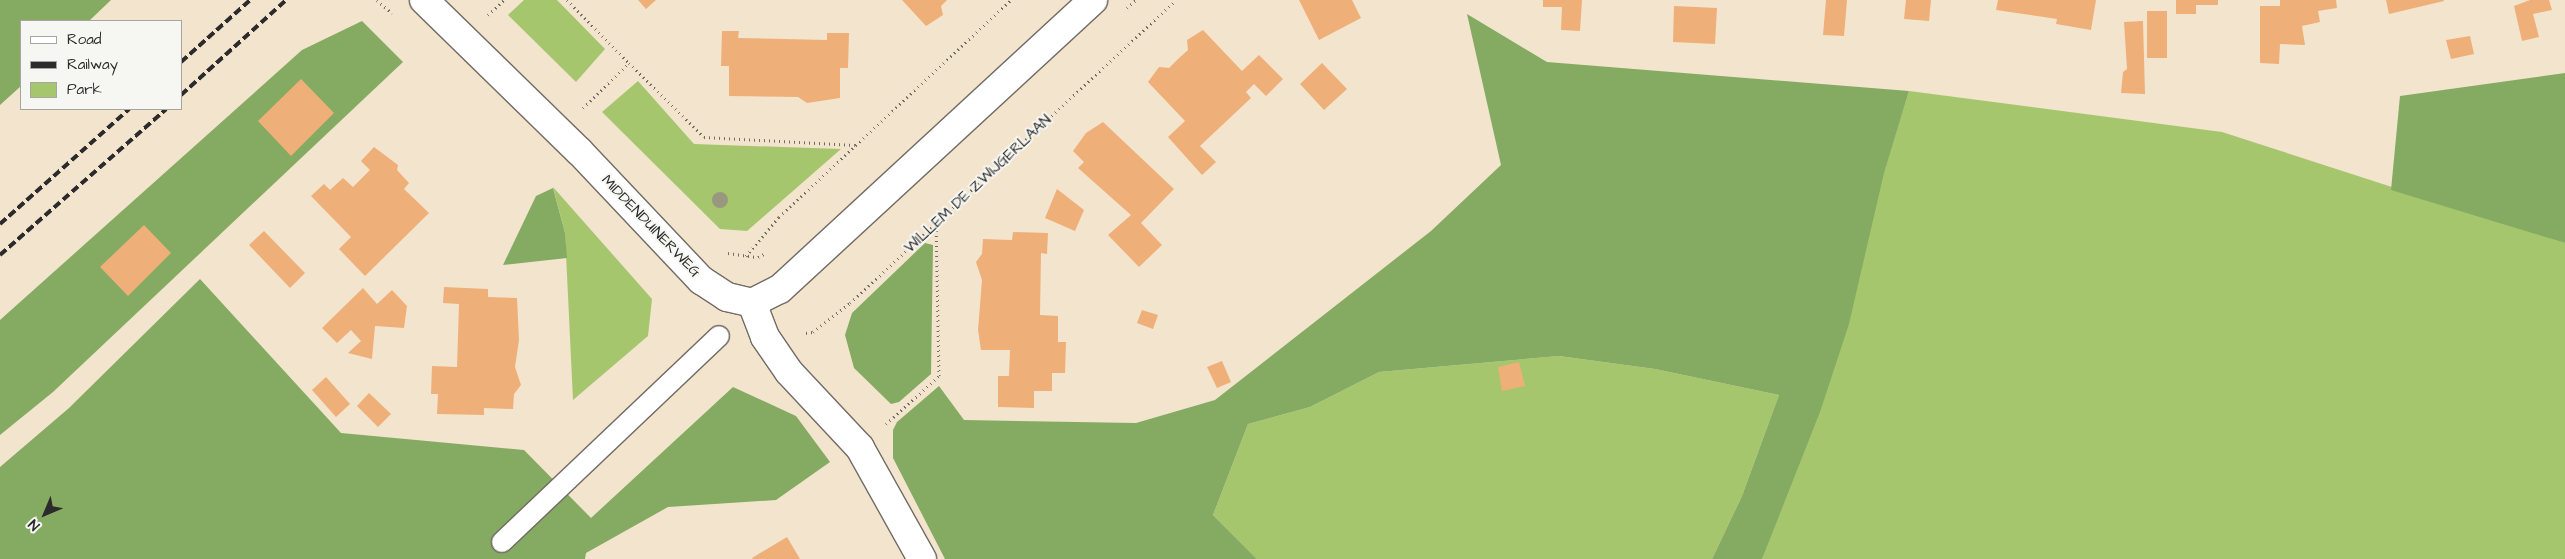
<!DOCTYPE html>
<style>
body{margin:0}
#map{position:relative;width:2565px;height:559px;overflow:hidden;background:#f3e4ce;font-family:"Architects Daughter",sans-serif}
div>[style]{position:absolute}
.green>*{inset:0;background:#a6c66e}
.forest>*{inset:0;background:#84ab61}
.building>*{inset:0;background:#efaf78}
.path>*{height:3px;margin-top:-1.5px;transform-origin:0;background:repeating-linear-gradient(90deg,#716c64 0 1px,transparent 0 5px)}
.roads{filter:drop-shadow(1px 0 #716c64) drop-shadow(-1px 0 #716c64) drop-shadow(0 1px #716c64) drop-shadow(0 -1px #716c64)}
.service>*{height:20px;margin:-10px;padding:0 10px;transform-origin:10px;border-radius:10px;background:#fff}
.minor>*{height:28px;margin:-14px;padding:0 14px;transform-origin:14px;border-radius:14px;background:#fff}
.tertiary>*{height:28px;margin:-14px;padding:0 14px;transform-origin:14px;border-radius:14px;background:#fff}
.rail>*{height:4px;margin-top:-2px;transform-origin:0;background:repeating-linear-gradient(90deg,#2b2b2b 0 8px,transparent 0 12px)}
.trees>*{width:16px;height:16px;margin:-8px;border-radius:50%;background:#99987f}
span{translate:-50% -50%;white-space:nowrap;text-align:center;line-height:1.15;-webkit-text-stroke:4px #f6f6f2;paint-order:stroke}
.street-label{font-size:15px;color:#2b2b2b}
.legend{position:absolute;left:20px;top:20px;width:162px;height:90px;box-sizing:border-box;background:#f6f6f2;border:1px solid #a5a5a2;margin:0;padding:6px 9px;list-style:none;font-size:15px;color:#2b2b2b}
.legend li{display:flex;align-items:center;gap:10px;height:25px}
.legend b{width:25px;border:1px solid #a5a5a2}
.north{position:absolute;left:20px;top:489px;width:50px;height:50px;-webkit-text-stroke:4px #f6f6f2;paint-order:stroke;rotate:225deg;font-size:14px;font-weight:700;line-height:20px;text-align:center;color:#2b2b2b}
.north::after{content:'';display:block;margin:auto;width:18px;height:22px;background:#2b2b2b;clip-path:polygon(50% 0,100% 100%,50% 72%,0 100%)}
</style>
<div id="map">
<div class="green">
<i style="clip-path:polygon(524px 0,557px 0,605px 49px,576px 82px,508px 15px)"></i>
<i style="clip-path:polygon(638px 81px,694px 144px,841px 149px,747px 231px,720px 229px,602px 112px)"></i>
<i style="clip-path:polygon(1909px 91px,2222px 132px,2565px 243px,2565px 559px,1762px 559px)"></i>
<i style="clip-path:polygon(553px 187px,652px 299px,648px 336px,573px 400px,565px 233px)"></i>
<i style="clip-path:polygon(1559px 356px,1655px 369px,1779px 395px,1742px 496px,1712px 559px,1257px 559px,1213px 515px,1248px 424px,1310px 407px,1379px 372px)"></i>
</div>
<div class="forest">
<i style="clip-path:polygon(0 0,111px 0,89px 21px,21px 21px,21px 86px,0 105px)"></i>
<i style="clip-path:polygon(1467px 14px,1547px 62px,1909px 91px,1884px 173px,1849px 324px,1820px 412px,1762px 559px,1712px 559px,1742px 496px,1779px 395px,1655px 369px,1559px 356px,1379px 372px,1310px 407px,1248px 424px,1213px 515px,1257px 559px,945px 559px,893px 458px,893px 430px,897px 422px,939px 386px,964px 420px,1136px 423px,1215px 400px,1431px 231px,1501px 165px)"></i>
<i style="clip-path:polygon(362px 21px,403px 62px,53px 392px,0 435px,0 320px,302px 50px)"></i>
<i style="clip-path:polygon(2565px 73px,2565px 243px,2391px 190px,2400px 96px)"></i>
<i style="clip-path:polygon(553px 188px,565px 233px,567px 258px,503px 265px,536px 196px)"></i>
<i style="clip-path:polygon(925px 243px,933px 245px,931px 374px,899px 402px,891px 404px,854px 368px,845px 335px,852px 313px)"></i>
<i style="clip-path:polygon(200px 279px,341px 433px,524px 450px,591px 518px,733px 387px,796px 416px,830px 462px,776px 500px,668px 507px,586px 553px,585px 559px,0 559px,0 467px,69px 408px)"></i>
</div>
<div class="building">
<i style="clip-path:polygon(638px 0,656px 0,646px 9px)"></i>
<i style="clip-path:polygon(902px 0,947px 0,941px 6px,943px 15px,926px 26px)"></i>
<i style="clip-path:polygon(1299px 0,1352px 0,1361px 18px,1319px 40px)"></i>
<i style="clip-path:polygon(1543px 0,1582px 0,1580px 31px,1561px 30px,1562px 7px,1543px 7px)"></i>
<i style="clip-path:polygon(1826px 0,1847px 0,1844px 36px,1823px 35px)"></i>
<i style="clip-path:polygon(1906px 0,1931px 0,1929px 21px,1904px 19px)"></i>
<i style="clip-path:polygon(1998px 0,2096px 0,2091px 30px,2056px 24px,2057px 19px,1996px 10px)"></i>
<i style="clip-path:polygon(2176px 0,2218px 0,2218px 5px,2196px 5px,2196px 14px,2176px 14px)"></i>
<i style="clip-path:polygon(2280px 0,2336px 0,2337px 8px,2318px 11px,2320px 22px,2302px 26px,2305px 45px,2280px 44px,2279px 64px,2260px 63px,2260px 6px,2280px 6px)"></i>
<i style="clip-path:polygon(2386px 0,2444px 0,2444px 1px,2389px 14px)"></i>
<i style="clip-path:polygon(2530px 0,2549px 0,2552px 10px,2533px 14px,2539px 37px,2522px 41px,2514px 6px)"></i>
<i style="clip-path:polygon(1674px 6px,1717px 8px,1715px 44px,1673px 42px)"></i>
<i style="clip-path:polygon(2147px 11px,2167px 11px,2167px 58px,2147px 58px)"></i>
<i style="clip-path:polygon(2143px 21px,2145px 94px,2121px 93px,2123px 72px,2127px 69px,2124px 22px)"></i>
<i style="clip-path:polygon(1203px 30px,1242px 71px,1259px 55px,1283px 79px,1266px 96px,1254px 84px,1246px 92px,1251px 98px,1200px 146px,1216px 162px,1202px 175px,1168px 137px,1185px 121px,1148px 82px,1159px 67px,1169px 68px,1178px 59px,1188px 50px,1187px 40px)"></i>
<i style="clip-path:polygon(722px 31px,739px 31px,738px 38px,827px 40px,827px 33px,849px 33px,848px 68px,840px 68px,840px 98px,807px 103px,798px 97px,729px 96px,729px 66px,721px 66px)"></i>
<i style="clip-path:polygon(2470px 36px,2474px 54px,2451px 59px,2446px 40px)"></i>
<i style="clip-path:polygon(1322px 63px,1347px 89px,1324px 110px,1300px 84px)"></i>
<i style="clip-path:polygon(301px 79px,334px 113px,291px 156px,258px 121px)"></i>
<i style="clip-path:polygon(1103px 122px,1174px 189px,1141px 223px,1162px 245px,1139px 267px,1108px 235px,1131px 215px,1078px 168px,1084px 162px,1073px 151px,1086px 133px)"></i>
<i style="clip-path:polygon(374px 147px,398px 165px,397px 170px,409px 183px,404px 189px,429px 213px,365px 276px,339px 249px,351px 237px,311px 196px,324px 184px,330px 190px,343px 178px,353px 187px,370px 170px,361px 161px)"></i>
<i style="clip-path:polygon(1057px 189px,1084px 210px,1075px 231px,1045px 218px)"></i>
<i style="clip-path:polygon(144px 225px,171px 253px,128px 296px,100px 267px)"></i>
<i style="clip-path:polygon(264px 231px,305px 273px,290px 288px,249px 245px)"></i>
<i style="clip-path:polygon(1013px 232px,1048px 233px,1047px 254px,1041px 253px,1040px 315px,1058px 316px,1058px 342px,1066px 342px,1065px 373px,1052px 373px,1052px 391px,1034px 391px,1034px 408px,998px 407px,998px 376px,1009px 376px,1010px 350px,981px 350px,978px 330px,982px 280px,976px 262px,982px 254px,983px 239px,1012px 240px)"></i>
<i style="clip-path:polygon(444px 287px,488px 289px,488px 297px,517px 298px,519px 340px,515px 367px,521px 385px,514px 394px,513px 409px,484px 408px,484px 415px,437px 414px,438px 394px,431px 394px,432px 366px,457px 367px,459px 304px,443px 303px)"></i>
<i style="clip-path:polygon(363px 288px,377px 304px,392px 290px,407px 306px,404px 328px,375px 326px,365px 316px,375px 326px,372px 359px,348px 353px,361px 341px,351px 330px,337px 343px,322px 328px)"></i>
<i style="clip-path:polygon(1142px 310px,1158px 315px,1153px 329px,1137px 323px)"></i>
<i style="clip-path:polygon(1222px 361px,1231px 382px,1217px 388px,1207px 367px)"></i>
<i style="clip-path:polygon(1519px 362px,1525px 386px,1502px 391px,1498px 367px)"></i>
<i style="clip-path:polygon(326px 377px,350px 404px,336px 417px,312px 390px)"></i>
<i style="clip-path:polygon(369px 393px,391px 414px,378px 427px,357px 406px)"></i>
<i style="clip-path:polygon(787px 537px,800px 559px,753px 559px,752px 558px)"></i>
</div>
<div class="path">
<i style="left:377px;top:0;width:20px;rotate:41deg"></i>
<i style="left:567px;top:0;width:88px;rotate:45.5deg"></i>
<i style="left:1127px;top:8px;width:12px;rotate:-42deg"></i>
<i style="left:488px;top:15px;width:22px;rotate:-43deg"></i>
<i style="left:583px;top:108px;width:64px;rotate:-44.4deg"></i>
<i style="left:629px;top:63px;width:105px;rotate:44.6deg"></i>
<i style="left:704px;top:137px;width:151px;rotate:3deg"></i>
<i style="left:728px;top:253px;width:30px;rotate:8deg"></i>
<i style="left:758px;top:257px;width:7px;rotate:-27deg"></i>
<i style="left:746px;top:256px;width:51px;rotate:-49.8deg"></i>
<i style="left:779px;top:217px;width:318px;rotate:-43.1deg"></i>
<i style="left:806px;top:333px;width:7px;rotate:-8deg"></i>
<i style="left:813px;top:332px;width:47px;rotate:-38.1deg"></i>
<i style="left:850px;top:303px;width:445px;rotate:-42.9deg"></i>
<i style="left:886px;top:424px;width:72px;rotate:-42.2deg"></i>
<i style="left:939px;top:376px;width:153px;rotate:-91.1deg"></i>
</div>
<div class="roads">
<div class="service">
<i style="left:502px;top:542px;width:299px;rotate:-43.5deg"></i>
</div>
<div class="minor">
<i style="left:752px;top:303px;width:36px;rotate:69deg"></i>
<i style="left:765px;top:337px;width:42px;rotate:55.6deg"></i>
<i style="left:789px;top:372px;width:104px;rotate:46.9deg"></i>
<i style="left:860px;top:448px;width:127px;rotate:60.8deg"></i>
</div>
<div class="tertiary">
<i style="left:424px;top:0;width:216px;rotate:44.3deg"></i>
<i style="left:579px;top:151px;width:178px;rotate:46.6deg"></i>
<i style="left:701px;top:280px;width:31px;rotate:33deg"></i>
<i style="left:727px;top:297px;width:26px;rotate:13deg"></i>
<i style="left:752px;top:303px;width:31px;rotate:-27deg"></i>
<i style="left:780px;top:289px;width:426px;rotate:-42.7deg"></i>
</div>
</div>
<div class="rail">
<i style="left:181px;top:62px;width:93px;rotate:-41.9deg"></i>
<i style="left:181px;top:95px;width:142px;rotate:-42.1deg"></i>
<i style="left:0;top:224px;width:173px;rotate:-41.7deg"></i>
<i style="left:0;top:255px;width:221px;rotate:-41.3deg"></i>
</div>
<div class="trees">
<i style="left:720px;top:200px"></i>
</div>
<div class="street-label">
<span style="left:978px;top:184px;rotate:-43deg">WILLEM DE ZWIJGERLAAN</span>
<span style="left:651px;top:226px;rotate:46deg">MIDDENDUINERWEG</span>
</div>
<ul class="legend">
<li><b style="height:6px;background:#fff"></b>Road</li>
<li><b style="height:6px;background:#2b2b2b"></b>Railway</li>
<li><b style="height:14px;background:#a6c66e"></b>Park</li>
</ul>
<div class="north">N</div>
</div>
